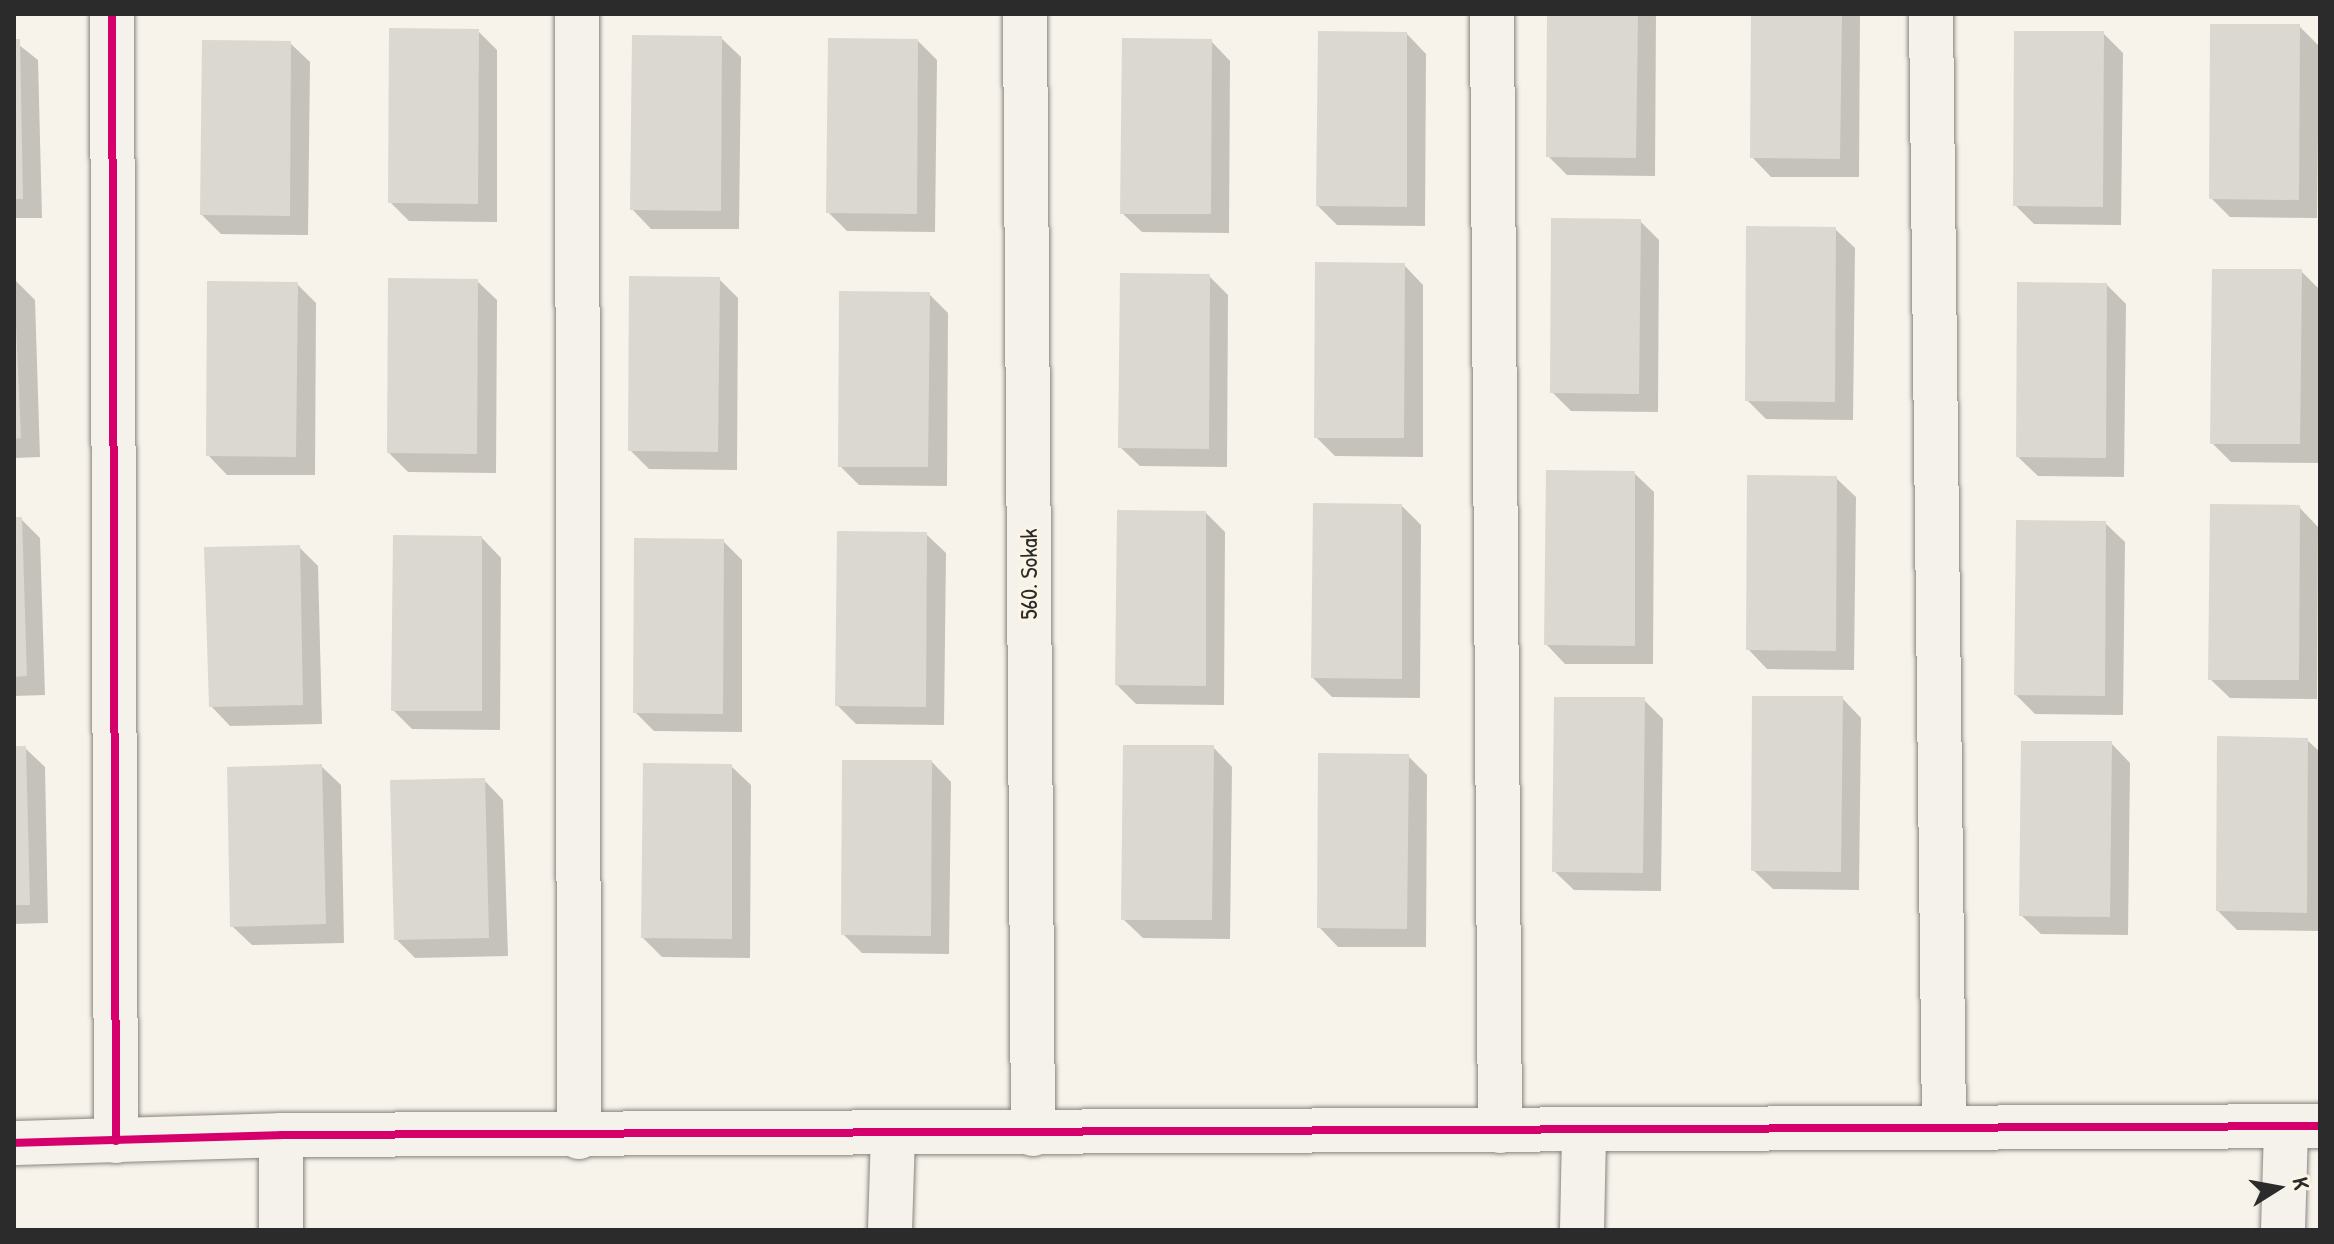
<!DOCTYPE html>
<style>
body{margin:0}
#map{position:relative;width:2334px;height:1244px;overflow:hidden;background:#f7f3ea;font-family:"Patrick Hand",sans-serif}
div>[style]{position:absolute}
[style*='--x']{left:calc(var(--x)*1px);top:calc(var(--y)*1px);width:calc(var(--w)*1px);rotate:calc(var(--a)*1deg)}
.shadow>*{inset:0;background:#0003}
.building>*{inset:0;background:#dad8d1}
.roads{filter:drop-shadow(0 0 2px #878581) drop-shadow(0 0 2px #878581)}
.street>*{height:44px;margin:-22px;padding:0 22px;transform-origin:22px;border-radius:22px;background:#f5f2ec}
.secondary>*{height:44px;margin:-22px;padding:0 22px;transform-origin:22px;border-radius:22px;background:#f5f2ec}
.cycleway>*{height:8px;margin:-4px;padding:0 4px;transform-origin:4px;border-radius:4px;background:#d6006c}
span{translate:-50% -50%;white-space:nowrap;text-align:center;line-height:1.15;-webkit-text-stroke:6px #fcf5e5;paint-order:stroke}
.street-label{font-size:24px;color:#2b2b2b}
.frame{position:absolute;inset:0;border:16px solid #2b2b2b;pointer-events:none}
.north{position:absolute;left:2238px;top:1148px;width:80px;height:80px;-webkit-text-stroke:6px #fcf5e5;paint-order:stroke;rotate:79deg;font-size:22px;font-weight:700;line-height:32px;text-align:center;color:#2b2b2b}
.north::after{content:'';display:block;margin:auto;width:28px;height:36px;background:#2b2b2b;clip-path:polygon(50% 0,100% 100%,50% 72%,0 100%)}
</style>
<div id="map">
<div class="shadow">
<div style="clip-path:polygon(1549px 14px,1656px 14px,1655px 176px,1567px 175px,1548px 156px)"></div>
<div style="clip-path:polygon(1753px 14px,1860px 14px,1859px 177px,1771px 177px,1752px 157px)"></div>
<div style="clip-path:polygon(2299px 26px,2319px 46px,2317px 218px,2230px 217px,2211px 198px)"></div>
<div style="clip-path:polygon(478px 31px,497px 50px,497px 222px,409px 221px,390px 202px)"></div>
<div style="clip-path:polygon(2103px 33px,2123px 53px,2121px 225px,2034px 224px,2015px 205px)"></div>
<div style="clip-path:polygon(1407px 34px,1426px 54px,1425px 226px,1337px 225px,1318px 206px)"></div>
<div style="clip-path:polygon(721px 38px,741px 57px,739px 229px,651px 229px,632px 209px)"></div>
<div style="clip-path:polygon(917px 40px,937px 60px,935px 232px,847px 231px,828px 212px)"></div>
<div style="clip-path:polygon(14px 41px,38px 60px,42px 218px,14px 218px)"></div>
<div style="clip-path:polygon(1211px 41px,1230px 61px,1229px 233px,1142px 232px,1122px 213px)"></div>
<div style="clip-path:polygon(290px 43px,310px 62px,308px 235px,221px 234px,202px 215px)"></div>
<div style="clip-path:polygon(1640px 221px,1659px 240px,1658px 412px,1571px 411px,1552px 392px)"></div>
<div style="clip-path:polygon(1835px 229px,1855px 248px,1853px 420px,1766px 419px,1747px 400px)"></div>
<div style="clip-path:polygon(1404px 265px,1423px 285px,1423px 457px,1335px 456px,1316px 437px)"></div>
<div style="clip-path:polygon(2301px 271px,2320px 290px,2319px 463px,2231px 462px,2212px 443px)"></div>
<div style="clip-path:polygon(1209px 276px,1228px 295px,1227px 467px,1140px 466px,1120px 447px)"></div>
<div style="clip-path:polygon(719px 279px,738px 298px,737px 470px,649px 469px,630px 450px)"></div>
<div style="clip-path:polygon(16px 281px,35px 300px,40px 457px,14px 458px)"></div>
<div style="clip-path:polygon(477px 281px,497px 300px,496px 473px,408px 472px,389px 453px)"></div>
<div style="clip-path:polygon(297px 284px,316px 303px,315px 475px,227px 475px,208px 455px)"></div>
<div style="clip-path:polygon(2107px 285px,2126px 304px,2124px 477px,2038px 476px,2018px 457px)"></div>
<div style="clip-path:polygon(929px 294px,948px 313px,947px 486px,859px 485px,840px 466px)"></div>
<div style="clip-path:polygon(1634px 473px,1654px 492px,1653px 664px,1565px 664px,1546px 644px)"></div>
<div style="clip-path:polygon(1836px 478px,1856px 497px,1854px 670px,1767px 669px,1748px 649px)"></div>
<div style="clip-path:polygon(1402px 506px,1421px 525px,1420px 698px,1332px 697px,1313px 678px)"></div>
<div style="clip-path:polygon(2299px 507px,2318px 527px,2317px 699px,2230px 698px,2210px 679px)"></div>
<div style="clip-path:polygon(1206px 513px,1225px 532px,1224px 705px,1136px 704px,1117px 685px)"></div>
<div style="clip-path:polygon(14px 519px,21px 519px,40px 538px,45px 695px,14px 696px)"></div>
<div style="clip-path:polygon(2105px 523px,2125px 542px,2123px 715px,2035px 714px,2016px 695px)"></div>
<div style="clip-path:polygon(926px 534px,946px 553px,944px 725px,856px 724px,837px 705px)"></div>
<div style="clip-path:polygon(482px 538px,501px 558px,500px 730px,412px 729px,393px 710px)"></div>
<div style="clip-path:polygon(723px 541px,742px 560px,742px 732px,654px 731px,635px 712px)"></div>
<div style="clip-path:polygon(299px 547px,318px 566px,322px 724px,230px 726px,211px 706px)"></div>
<div style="clip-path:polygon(1842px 698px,1861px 718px,1859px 890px,1773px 889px,1753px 870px)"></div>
<div style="clip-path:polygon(1644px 700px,1663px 719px,1661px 891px,1574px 890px,1554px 871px)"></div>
<div style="clip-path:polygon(2307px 740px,2320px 752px,2320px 931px,2237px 930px,2218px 911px)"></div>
<div style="clip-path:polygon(2111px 743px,2130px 763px,2128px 935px,2041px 934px,2021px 915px)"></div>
<div style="clip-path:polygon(1213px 747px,1232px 767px,1230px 939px,1143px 938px,1123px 919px)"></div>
<div style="clip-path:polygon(14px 748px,25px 748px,45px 767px,48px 923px,14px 924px)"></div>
<div style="clip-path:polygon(1408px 756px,1427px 775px,1426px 947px,1338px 947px,1319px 927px)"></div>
<div style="clip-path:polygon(932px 762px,951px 782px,949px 954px,862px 953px,843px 934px)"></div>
<div style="clip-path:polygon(321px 766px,341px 785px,344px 943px,252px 945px,232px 926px)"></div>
<div style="clip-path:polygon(731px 766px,751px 785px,750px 958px,662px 957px,643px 938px)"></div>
<div style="clip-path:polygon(484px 780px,503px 800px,508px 956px,415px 958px,396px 939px)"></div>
</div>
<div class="building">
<div style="clip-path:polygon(1547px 14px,1638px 14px,1636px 158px,1546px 157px)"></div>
<div style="clip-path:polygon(1751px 14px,1842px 14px,1840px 159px,1750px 158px)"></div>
<div style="clip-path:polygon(2210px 24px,2300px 24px,2299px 200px,2209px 199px)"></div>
<div style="clip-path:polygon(389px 28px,479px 29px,478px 204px,388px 203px)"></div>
<div style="clip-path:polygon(1318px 31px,1407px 32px,1407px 207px,1316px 206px)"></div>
<div style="clip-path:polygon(2014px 31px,2104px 31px,2103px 207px,2013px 206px)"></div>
<div style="clip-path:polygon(632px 35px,722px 36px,721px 211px,630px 210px)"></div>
<div style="clip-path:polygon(828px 38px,918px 39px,917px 214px,826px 213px)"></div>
<div style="clip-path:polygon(1122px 38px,1212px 39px,1211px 214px,1120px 214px)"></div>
<div style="clip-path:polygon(14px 39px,20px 39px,23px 199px,14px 199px)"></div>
<div style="clip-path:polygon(202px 40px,291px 41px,290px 216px,200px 215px)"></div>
<div style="clip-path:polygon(1551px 218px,1641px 219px,1639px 394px,1550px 393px)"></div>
<div style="clip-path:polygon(1746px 226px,1836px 227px,1835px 402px,1745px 401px)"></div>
<div style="clip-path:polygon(1315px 262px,1405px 263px,1404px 438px,1314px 438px)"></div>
<div style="clip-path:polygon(2212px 269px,2302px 269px,2300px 444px,2210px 444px)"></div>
<div style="clip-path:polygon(1120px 273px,1210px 274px,1209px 449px,1118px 448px)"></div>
<div style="clip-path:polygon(629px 276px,720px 277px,718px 452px,628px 451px)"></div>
<div style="clip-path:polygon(388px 278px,478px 279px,477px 454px,387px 453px)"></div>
<div style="clip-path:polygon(14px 279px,21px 438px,14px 439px)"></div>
<div style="clip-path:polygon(207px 281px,298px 282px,296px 457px,206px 456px)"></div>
<div style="clip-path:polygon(2017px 282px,2107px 283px,2106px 458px,2016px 457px)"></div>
<div style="clip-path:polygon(839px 291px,930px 292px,928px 467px,838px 467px)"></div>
<div style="clip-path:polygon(1546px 470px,1635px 471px,1635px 646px,1544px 645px)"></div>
<div style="clip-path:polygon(1747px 475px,1837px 476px,1836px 651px,1746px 650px)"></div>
<div style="clip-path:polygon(1313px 503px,1402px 504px,1402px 679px,1311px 678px)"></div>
<div style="clip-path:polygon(2210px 504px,2300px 505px,2299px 680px,2208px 680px)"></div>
<div style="clip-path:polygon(1117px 510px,1206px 511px,1206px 686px,1115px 685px)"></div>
<div style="clip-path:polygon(14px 517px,22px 517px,27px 676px,14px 677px)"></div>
<div style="clip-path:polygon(2016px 520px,2106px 521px,2105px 696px,2014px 695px)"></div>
<div style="clip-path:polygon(837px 531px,927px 532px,926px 707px,835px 706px)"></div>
<div style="clip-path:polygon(393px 535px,482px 536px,482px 711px,391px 711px)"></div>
<div style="clip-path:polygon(634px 538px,724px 539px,723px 714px,633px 713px)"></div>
<div style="clip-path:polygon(300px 545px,303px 705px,209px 707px,204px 547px)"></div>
<div style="clip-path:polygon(1752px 696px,1843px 696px,1841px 872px,1751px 871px)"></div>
<div style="clip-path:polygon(1554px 697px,1645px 697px,1643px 873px,1552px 872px)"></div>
<div style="clip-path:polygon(2217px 736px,2308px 738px,2307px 913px,2216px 911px)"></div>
<div style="clip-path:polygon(2021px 741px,2112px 741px,2110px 917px,2019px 916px)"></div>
<div style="clip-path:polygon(1123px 745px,1214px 745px,1212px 920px,1121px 920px)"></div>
<div style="clip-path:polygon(14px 746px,26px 746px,30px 905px,14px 905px)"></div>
<div style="clip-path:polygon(1318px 753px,1409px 754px,1407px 929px,1317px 928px)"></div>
<div style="clip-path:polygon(842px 760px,932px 760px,931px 936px,841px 935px)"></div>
<div style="clip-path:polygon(643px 763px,732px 764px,732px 939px,641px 938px)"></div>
<div style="clip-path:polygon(322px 764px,326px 924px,230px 927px,227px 767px)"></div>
<div style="clip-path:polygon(485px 778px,489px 938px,394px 940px,390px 780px)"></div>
</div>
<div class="roads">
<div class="street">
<div style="--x:112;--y:14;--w:1127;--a:89.8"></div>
<div style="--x:577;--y:14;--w:1123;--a:89.9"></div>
<div style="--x:1025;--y:14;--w:1120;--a:89.59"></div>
<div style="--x:1492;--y:14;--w:1117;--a:89.59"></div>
<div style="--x:1931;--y:14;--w:1114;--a:89.33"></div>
<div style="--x:281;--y:1230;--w:95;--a:-90"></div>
<div style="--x:890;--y:1230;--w:95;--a:-88.2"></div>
<div style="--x:1582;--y:1230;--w:99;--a:-88.8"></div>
<div style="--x:2283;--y:1230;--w:104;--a:-88.3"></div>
</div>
<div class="secondary">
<div style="--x:14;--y:1143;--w:267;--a:-1.7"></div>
<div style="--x:281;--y:1135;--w:2039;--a:-0.25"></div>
</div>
</div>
<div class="cycleway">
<div style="--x:112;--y:14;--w:1127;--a:89.8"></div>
<div style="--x:14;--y:1143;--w:267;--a:-1.7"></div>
<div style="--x:281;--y:1135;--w:2039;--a:-0.25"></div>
</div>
<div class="street-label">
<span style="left:1029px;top:574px;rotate:-90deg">560. Sokak</span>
</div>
<div class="frame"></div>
<div class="north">K</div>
</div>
